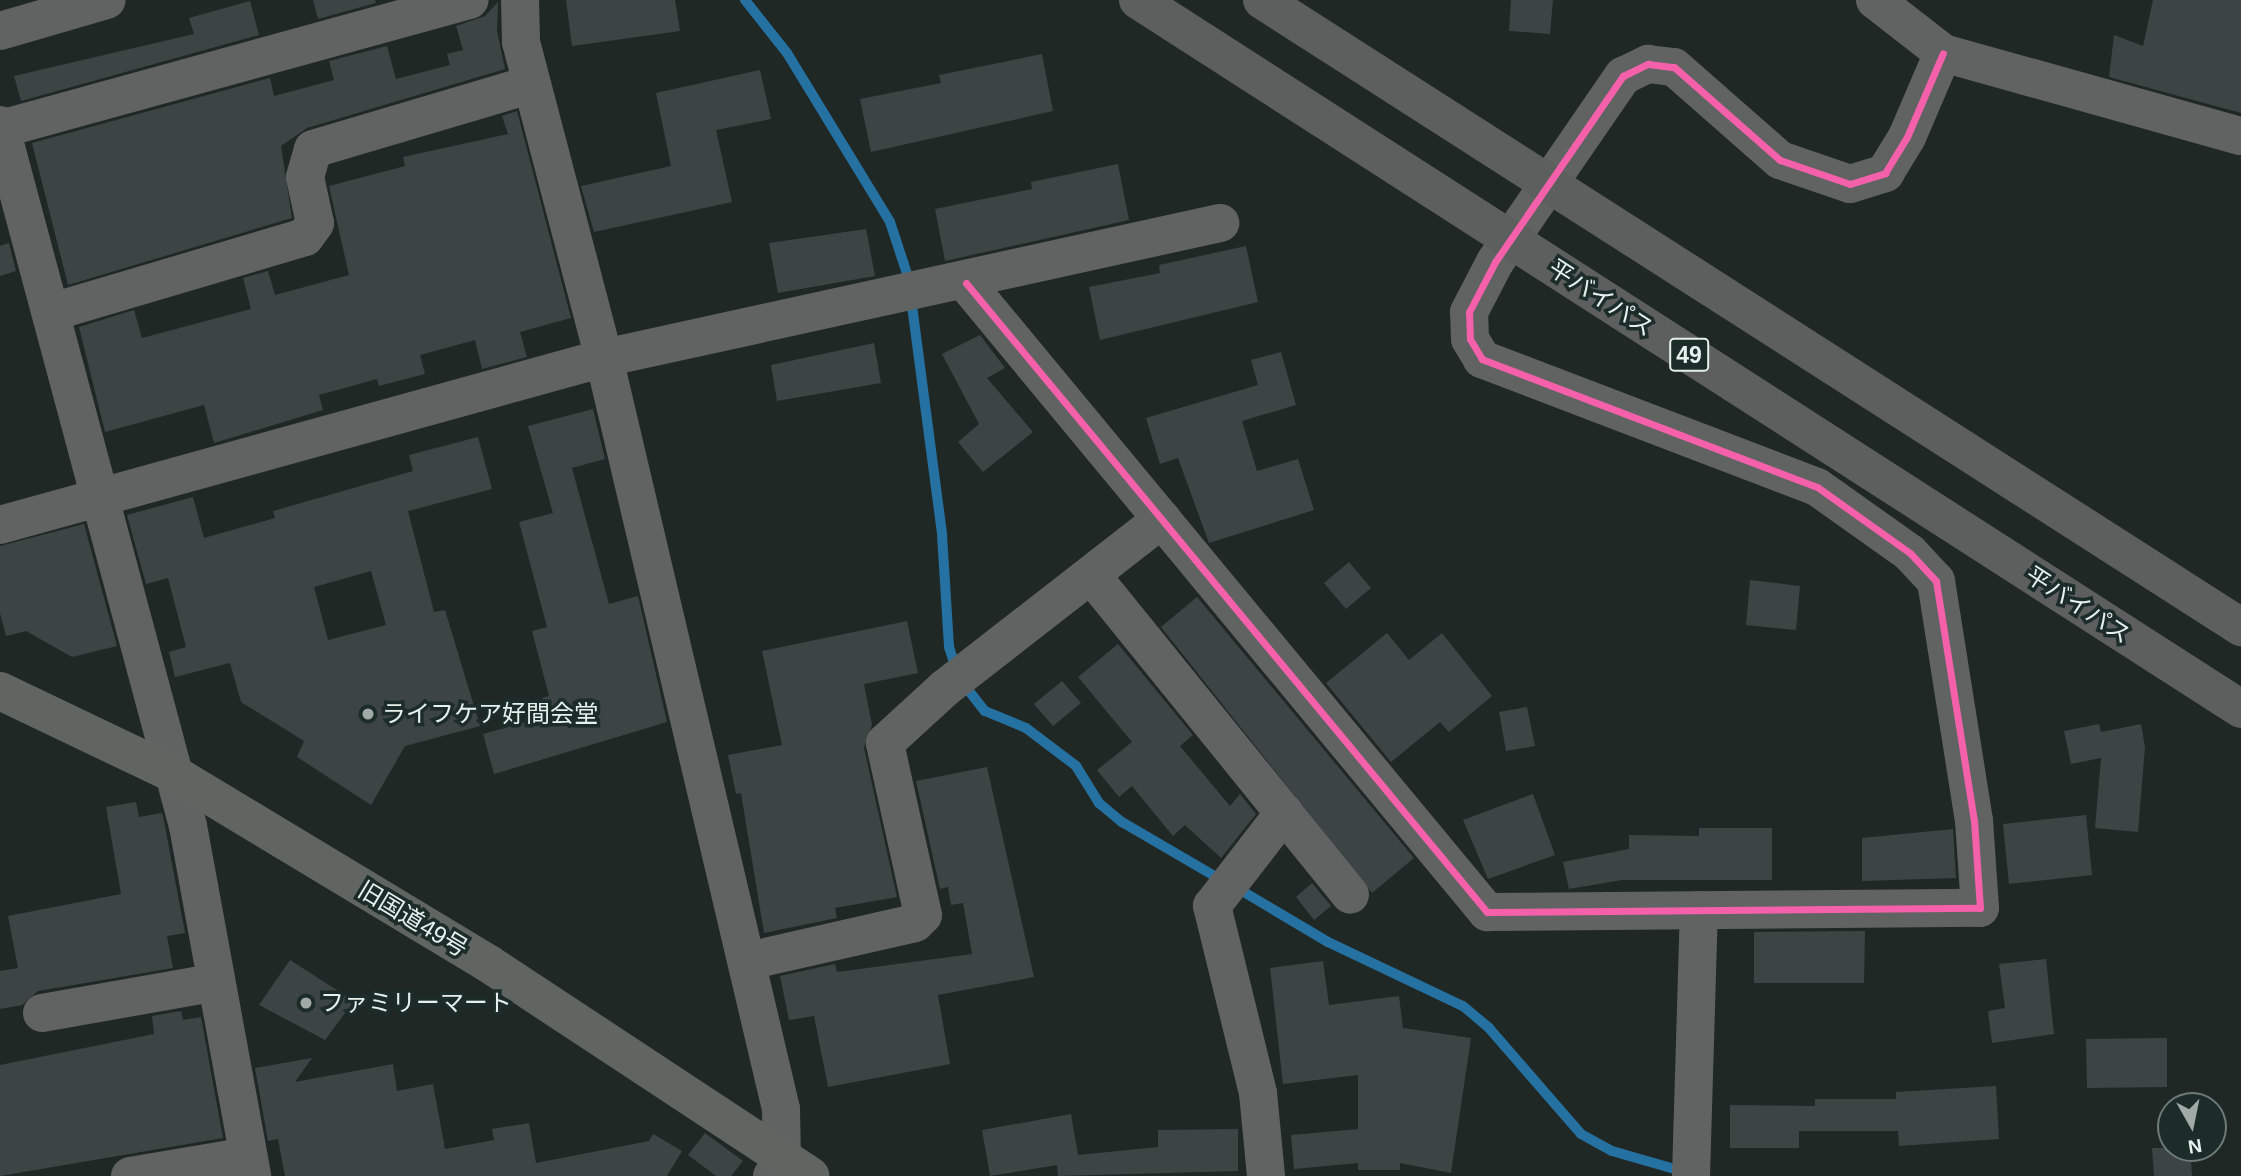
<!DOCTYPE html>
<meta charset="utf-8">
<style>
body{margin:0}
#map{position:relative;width:2241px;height:1176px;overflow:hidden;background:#202826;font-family:Arial,"Noto Sans JP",sans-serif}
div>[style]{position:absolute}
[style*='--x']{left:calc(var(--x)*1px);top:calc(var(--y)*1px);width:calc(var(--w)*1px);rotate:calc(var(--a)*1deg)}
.stream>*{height:10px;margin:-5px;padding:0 5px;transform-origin:5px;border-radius:5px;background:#2572a2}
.building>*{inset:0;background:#3d4444}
.street>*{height:38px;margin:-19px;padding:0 19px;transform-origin:19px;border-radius:19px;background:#616362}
.secondary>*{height:38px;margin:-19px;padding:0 19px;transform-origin:19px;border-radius:19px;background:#616562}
.highway>*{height:38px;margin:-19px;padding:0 19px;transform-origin:19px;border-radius:19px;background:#5c5f5d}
.cycleway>*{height:7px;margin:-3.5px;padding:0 3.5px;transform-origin:3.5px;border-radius:3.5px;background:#f560ab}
.dots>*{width:19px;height:19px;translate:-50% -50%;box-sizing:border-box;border:4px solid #1c2c28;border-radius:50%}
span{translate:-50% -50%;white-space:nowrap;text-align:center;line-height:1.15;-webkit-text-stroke:7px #1c2c28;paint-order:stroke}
.shield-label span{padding:2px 5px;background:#1c2c28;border:2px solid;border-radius:5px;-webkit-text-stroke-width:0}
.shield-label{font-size:23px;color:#e6f0ed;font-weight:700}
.street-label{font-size:24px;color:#e6f0ed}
.poi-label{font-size:24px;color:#e6f0ed}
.left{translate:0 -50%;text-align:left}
.north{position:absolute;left:2157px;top:1092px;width:70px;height:70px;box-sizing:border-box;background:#1c2c28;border:2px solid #6d7a77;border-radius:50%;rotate:171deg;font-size:19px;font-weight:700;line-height:28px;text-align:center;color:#e6f0ed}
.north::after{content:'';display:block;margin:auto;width:24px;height:32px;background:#a1aaa7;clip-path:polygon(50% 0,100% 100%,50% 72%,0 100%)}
</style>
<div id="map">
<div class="stream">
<div style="--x:745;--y:0;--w:68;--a:51.6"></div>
<div style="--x:787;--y:53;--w:198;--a:58.6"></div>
<div style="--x:890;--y:222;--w:64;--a:71.8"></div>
<div style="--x:911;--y:298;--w:239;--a:82.5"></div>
<div style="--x:942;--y:535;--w:112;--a:86.4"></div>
<div style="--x:949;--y:647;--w:22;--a:72"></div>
<div style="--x:962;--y:682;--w:37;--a:52"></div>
<div style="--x:985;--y:711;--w:44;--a:22.5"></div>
<div style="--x:1026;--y:728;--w:63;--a:37.2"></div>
<div style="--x:1076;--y:766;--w:44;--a:58.1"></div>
<div style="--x:1099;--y:803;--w:30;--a:40"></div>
<div style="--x:1122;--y:822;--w:117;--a:30.3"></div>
<div style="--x:1237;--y:888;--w:106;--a:30.7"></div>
<div style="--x:1328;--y:942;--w:149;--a:25.4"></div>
<div style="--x:1463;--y:1006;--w:34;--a:40"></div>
<div style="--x:1489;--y:1028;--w:140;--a:49"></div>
<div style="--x:1581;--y:1134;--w:35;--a:29"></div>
<div style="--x:1612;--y:1151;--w:76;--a:16"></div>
</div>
<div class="building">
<div style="clip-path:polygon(313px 0,375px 0,376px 3px,318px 19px)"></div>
<div style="clip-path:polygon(566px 0,675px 0,680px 31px,572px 46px)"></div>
<div style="clip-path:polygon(1511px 0,1553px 0,1550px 34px,1509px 31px)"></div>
<div style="clip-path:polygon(2153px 0,2241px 0,2241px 113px,2109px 77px,2114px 35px,2143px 46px)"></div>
<div style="clip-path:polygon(250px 1px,259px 35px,21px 101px,14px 76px,194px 34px,189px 18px)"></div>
<div style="clip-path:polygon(498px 2px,497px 31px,505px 69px,307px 128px,281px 146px,292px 218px,68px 285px,32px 143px,270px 78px,274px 96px,334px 80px,329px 61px,387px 46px,396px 79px,450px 65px,447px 54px,463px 50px,456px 26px,485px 16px)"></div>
<div style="clip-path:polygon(1042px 54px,1053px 111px,871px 152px,860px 99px,941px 83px,939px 75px)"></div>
<div style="clip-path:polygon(760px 70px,771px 119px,716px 130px,732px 202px,594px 232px,581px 186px,671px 166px,656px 93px)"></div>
<div style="clip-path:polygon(517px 111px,571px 318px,520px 332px,527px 357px,482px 369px,475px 340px,420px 355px,425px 374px,379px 386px,377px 379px,319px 395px,323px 410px,214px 443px,204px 405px,105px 432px,79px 327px,134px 310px,142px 338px,251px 309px,243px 278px,268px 271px,275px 295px,349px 275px,329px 186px,405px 166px,403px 157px,508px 134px,502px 116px)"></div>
<div style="clip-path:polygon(1118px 164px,1129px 220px,945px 261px,935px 209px,1032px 189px,1031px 182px)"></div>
<div style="clip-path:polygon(866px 229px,875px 276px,778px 293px,769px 243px)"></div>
<div style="clip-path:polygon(9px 243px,16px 271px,0 276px,0 246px)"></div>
<div style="clip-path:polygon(1246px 246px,1258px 302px,1100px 340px,1089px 287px,1160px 273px,1159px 265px)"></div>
<div style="clip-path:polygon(980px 335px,1005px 368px,987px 378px,1033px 432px,983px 472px,958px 442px,979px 424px,942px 354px)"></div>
<div style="clip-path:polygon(874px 343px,881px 383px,777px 401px,771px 365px)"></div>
<div style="clip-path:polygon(1281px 352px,1296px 405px,1242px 421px,1257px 471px,1298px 459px,1314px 510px,1209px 543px,1178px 458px,1160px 464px,1146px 418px,1258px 385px,1251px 360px)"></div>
<div style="clip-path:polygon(593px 409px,605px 459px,572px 468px,609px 604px,638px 596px,667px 722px,494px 774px,483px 734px,548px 716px,542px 698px,549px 696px,532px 631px,547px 627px,519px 522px,553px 513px,528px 426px)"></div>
<div style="clip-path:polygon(evenodd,478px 437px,492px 489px,408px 511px,434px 612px,445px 610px,480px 726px,405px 746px,371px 805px,297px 757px,304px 741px,241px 702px,230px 663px,175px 677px,169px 652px,186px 647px,168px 578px,146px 584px,127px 515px,193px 497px,204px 538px,275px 518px,273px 511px,413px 471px,409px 455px,478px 437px,371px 571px,386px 625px,328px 640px,314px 587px,371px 571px)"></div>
<div style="clip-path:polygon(84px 524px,117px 646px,72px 657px,26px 631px,6px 636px,0 613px,0 546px)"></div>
<div style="clip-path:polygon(1349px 562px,1371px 588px,1346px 609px,1324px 583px)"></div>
<div style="clip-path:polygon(1750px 580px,1800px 586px,1796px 630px,1746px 625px)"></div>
<div style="clip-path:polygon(1197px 597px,1414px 858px,1372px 893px,1161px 627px)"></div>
<div style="clip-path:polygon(907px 621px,918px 673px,864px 684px,872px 725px,864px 748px,897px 897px,835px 908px,837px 918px,764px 933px,741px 793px,736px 794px,728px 755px,782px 745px,762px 651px)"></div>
<div style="clip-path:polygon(1387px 633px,1409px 660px,1442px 633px,1492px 696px,1449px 732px,1440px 722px,1391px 762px,1326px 683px)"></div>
<div style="clip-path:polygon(1118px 644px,1193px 735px,1180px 746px,1230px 806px,1240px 794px,1256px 814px,1221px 858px,1185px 825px,1173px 836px,1132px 786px,1119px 797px,1097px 770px,1132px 742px,1078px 677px)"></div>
<div style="clip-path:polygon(1062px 681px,1081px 703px,1053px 726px,1034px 704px)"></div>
<div style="clip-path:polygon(1527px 707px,1535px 746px,1506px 751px,1499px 712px)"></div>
<div style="clip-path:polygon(2099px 724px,2101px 732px,2141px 724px,2145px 747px,2138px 832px,2095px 828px,2101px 758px,2071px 764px,2064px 731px)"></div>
<div style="clip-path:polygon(987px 767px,1034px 977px,938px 995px,950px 1064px,828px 1087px,814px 1016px,789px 1020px,780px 976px,835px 964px,837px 972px,972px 954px,963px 903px,951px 905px,948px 887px,940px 889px,916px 781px)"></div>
<div style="clip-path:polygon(1533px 794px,1555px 855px,1488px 879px,1463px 820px)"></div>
<div style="clip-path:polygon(136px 802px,139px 817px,162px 813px,164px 821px,185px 933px,167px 936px,173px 968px,38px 991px,22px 1005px,0 1009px,0 971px,18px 968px,8px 916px,121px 894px,106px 807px)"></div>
<div style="clip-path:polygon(2086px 815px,2092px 875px,2009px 884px,2003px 824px)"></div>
<div style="clip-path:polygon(1699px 828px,1772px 828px,1772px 880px,1622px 880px,1569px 889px,1563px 862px,1629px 849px,1629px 835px,1699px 836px)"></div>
<div style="clip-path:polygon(1953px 829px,1956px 878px,1862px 881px,1862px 838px)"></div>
<div style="clip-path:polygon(1312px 883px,1331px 906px,1314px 920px,1296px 897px)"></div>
<div style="clip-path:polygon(1865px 931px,1864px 983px,1754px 983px,1754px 932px)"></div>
<div style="clip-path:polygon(2046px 959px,2054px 1034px,1992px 1043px,1988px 1011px,2005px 1008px,1999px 964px)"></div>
<div style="clip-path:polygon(290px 960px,354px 1001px,325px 1040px,259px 1005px)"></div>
<div style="clip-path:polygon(1323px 961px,1329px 1005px,1399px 996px,1403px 1028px,1471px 1038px,1451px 1173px,1400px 1163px,1400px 1170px,1358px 1170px,1358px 1163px,1294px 1169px,1291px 1135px,1358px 1129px,1358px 1075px,1283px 1084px,1270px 968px)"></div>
<div style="clip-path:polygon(181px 1011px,183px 1020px,201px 1017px,223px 1138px,0 1176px,0 1065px,154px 1034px,152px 1016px)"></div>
<div style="clip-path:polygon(2167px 1038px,2167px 1087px,2087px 1088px,2086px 1039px)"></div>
<div style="clip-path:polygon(312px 1058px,295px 1082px,393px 1064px,397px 1091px,433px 1084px,445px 1149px,494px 1140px,492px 1129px,529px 1123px,536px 1163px,649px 1141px,653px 1134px,682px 1151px,667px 1176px,285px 1176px,278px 1139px,268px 1141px,255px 1068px)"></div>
<div style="clip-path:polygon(1996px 1086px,1999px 1139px,1899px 1146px,1898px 1131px,1799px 1131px,1799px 1148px,1730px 1148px,1730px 1105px,1815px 1106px,1815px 1099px,1896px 1099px,1896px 1092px)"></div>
<div style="clip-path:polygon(1071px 1114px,1078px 1155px,1158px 1147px,1158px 1130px,1238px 1129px,1238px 1171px,1058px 1176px,1057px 1165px,990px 1176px,982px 1130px)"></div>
<div style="clip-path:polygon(705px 1133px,743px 1161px,731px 1176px,716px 1176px,688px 1155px)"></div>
<div style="clip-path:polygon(2152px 1148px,2190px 1148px,2192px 1176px,2154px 1176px)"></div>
</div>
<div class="street">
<div style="--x:520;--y:0;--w:42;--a:88.6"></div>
<div style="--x:521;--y:42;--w:327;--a:75.3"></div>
<div style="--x:604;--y:358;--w:772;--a:76.74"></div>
<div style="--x:781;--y:1109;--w:50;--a:88.9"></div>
<div style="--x:782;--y:1159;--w:20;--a:120"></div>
<div style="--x:1875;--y:0;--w:86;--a:37.9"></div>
<div style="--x:1943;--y:53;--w:309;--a:15.6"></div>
<div style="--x:0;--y:31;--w:111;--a:-16.2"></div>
<div style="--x:0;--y:125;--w:726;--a:74.99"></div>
<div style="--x:188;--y:826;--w:356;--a:79.6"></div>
<div style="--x:1;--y:129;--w:486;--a:-15.4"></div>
<div style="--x:966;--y:283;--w:817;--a:50.37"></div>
<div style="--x:1487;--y:912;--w:493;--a:-0.5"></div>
<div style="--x:1980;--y:908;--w:87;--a:-93.9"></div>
<div style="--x:1974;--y:821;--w:243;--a:-99"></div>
<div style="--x:1936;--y:581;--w:38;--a:-133"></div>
<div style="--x:1910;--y:553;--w:114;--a:-144.6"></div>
<div style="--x:1817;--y:487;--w:359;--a:-159.1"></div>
<div style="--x:1482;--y:359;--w:23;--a:-121"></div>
<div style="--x:1470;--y:339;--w:27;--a:-92"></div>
<div style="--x:1469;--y:312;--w:56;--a:-62.5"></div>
<div style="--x:1495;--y:262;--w:226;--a:-55.5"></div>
<div style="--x:1623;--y:76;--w:28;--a:-26"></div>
<div style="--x:1648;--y:64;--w:26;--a:7"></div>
<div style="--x:1674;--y:67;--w:141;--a:41.3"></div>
<div style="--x:1780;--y:160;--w:74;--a:18.9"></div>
<div style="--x:1850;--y:184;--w:37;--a:-17"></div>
<div style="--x:1885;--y:173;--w:42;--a:-58.6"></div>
<div style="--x:1907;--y:137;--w:91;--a:-66.8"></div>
<div style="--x:52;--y:312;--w:264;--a:-16.5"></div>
<div style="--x:305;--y:237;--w:17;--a:-54"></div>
<div style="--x:315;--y:223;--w:47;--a:-102.3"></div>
<div style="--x:305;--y:177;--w:29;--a:-74"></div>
<div style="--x:313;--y:149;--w:228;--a:-16.5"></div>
<div style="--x:0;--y:525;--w:627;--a:-15.46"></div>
<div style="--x:604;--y:358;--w:631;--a:-12.36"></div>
<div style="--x:1092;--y:576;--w:410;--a:51"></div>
<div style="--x:748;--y:961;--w:171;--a:-12.8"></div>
<div style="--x:915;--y:923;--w:11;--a:-45"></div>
<div style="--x:923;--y:915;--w:176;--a:-102.5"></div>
<div style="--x:885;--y:743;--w:81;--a:-42.5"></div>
<div style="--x:945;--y:688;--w:275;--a:-37.9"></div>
<div style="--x:42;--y:1013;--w:174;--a:-10"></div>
<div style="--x:130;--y:1176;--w:120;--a:-9.6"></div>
<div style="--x:1266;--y:1176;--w:83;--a:-95.5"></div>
<div style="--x:1258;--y:1093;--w:193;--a:-103.8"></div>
<div style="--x:1212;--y:906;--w:118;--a:-52.3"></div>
<div style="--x:1691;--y:1176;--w:266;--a:-88.3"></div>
</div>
<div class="secondary">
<div style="--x:0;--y:691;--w:193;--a:25.5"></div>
<div style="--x:174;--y:774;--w:368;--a:31.1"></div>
<div style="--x:489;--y:964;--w:385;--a:33.4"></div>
</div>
<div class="highway">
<div style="--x:1138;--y:0;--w:1311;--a:32.73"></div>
<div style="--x:1262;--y:0;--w:1163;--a:32.64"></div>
</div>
<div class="cycleway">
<div style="--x:966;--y:283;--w:817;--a:50.37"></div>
<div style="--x:1487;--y:912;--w:493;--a:-0.5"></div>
<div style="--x:1980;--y:908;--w:87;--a:-93.9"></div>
<div style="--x:1974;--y:821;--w:243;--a:-99"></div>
<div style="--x:1936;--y:581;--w:38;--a:-133"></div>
<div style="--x:1910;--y:553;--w:114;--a:-144.6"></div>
<div style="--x:1817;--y:487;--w:359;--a:-159.1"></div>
<div style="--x:1482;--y:359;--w:23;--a:-121"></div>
<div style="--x:1470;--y:339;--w:27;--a:-92"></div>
<div style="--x:1469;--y:312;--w:56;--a:-62.5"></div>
<div style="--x:1495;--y:262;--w:226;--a:-55.5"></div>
<div style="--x:1623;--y:76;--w:28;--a:-26"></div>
<div style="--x:1648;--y:64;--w:26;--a:7"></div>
<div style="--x:1674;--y:67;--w:141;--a:41.3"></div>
<div style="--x:1780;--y:160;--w:74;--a:18.9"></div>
<div style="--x:1850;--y:184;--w:37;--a:-17"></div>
<div style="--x:1885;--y:173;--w:42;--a:-58.6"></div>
<div style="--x:1907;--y:137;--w:91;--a:-66.8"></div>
</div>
<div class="dots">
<div style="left:368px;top:714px;background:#a1aaa7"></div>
<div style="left:306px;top:1003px;background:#a1aaa7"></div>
</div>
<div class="shield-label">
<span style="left:1689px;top:355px">49</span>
</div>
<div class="street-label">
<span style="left:1601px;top:298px;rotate:33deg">平バイパス</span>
<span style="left:2078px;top:605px;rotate:33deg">平バイパス</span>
<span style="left:413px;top:919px;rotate:31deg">旧国道49号</span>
</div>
<div class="poi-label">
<span class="left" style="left:382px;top:714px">ライフケア好間会堂</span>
<span class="left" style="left:320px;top:1003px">ファミリーマート</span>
</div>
<div class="north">N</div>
</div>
